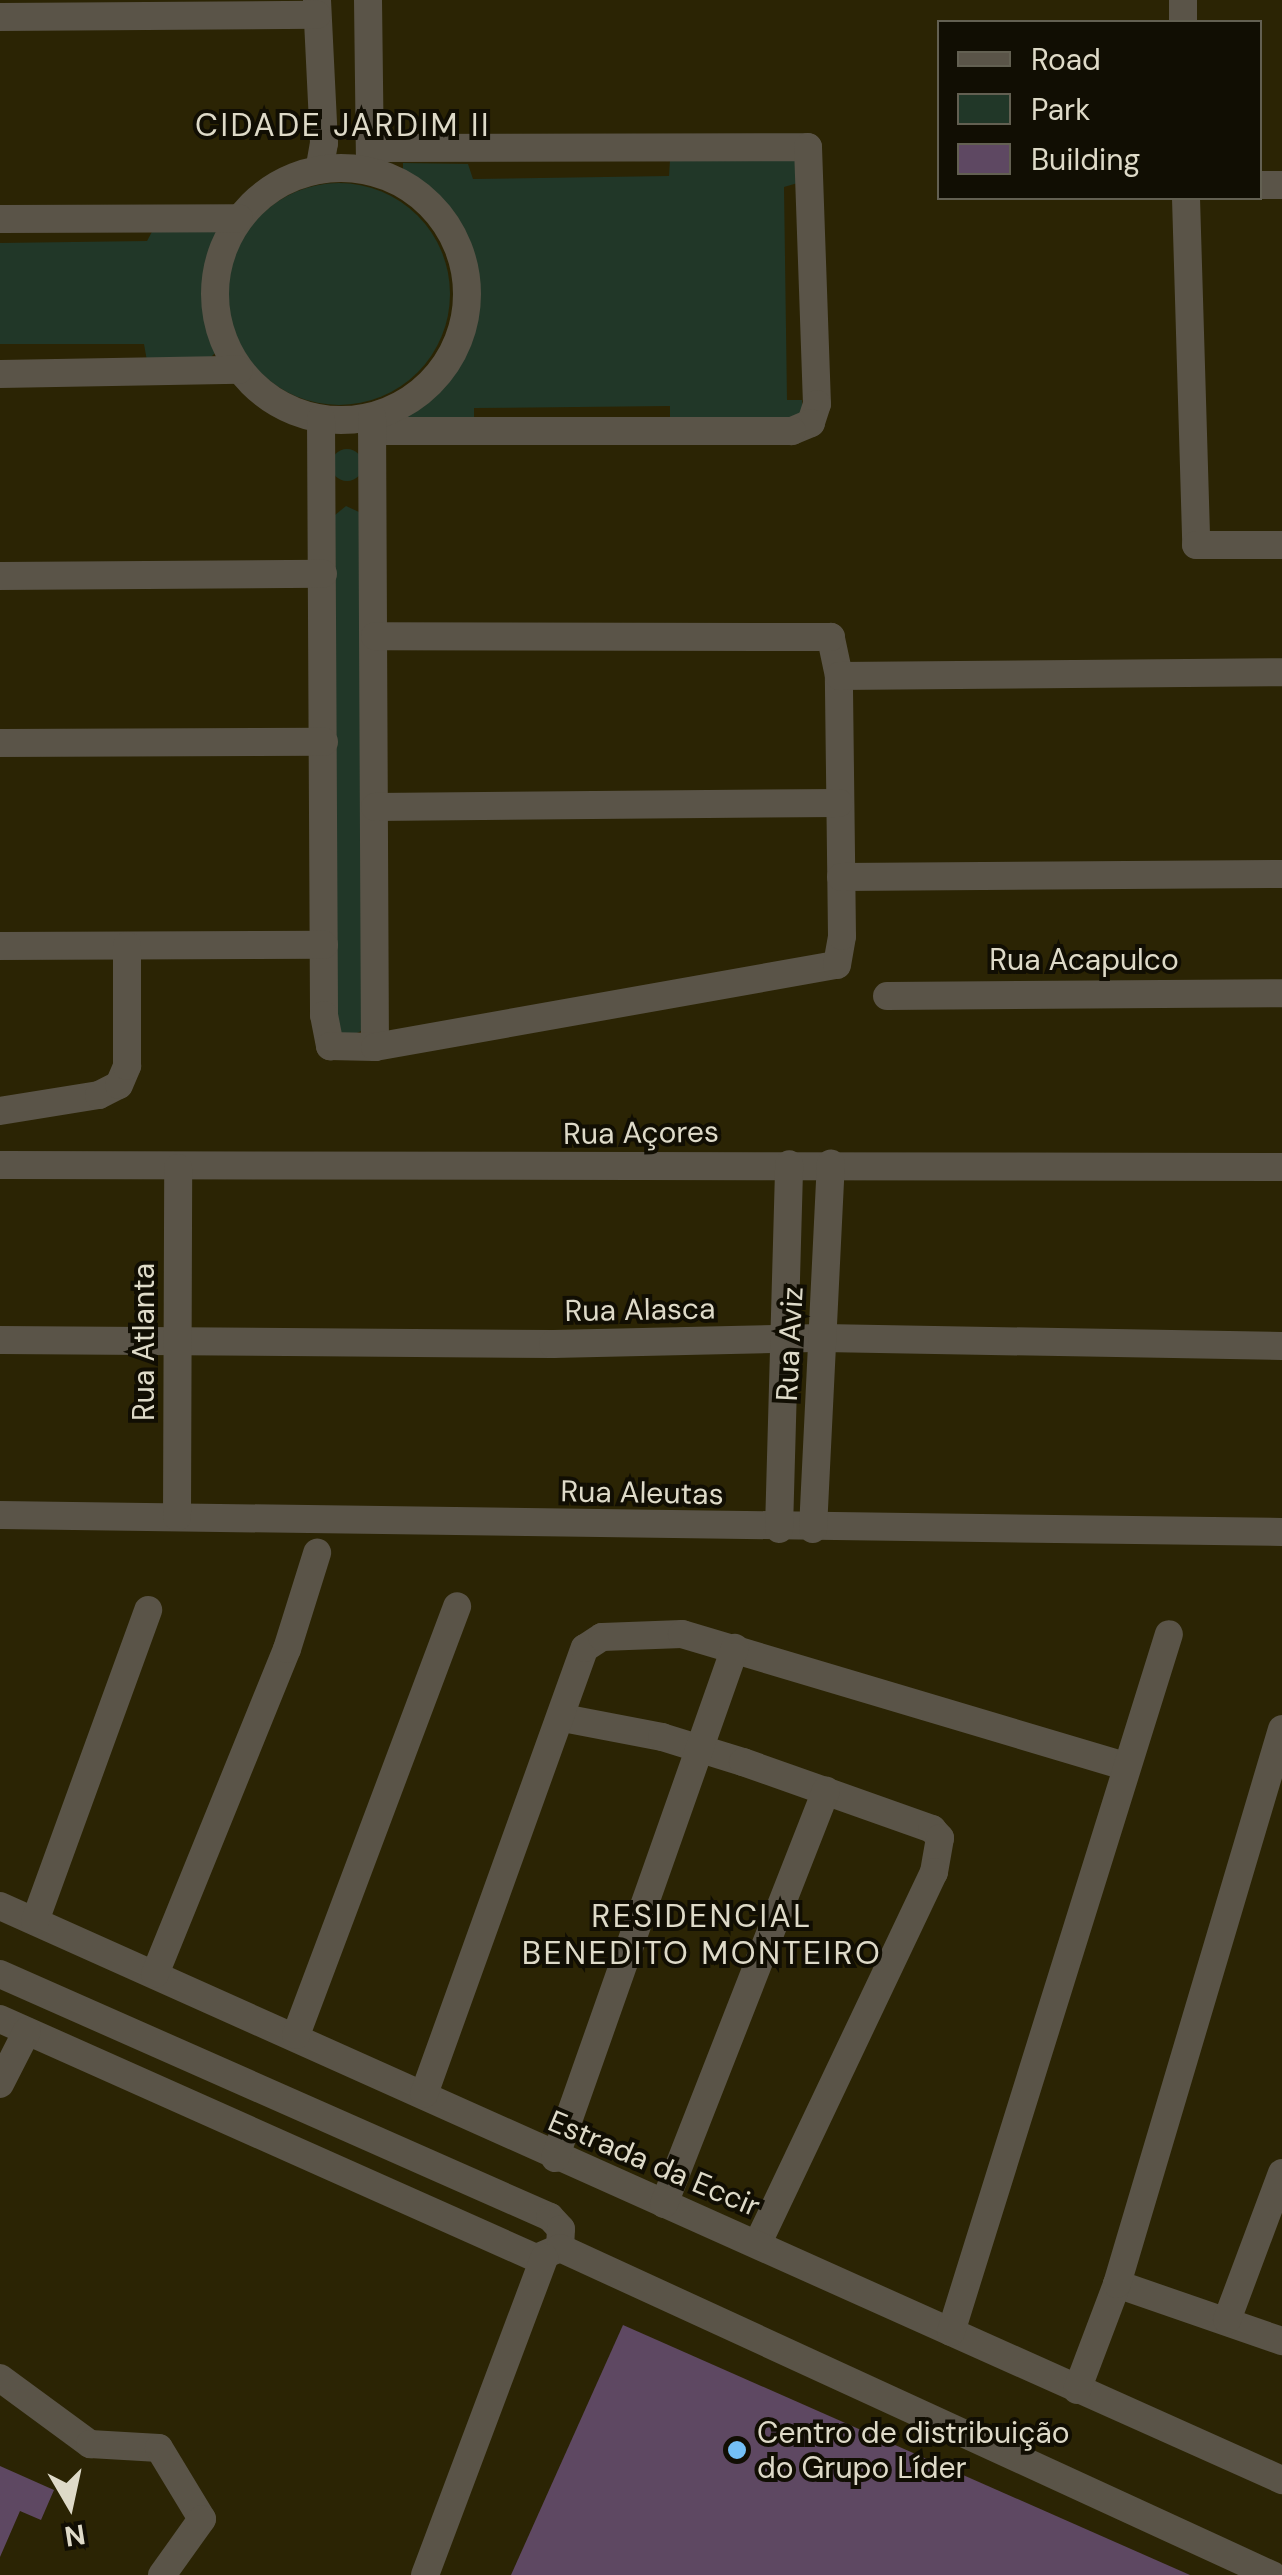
<!DOCTYPE html>
<meta charset="utf-8">
<style>
body{margin:0}
#map{position:relative;width:1282px;height:2575px;overflow:hidden;background:#2b2404;font-family:"DM Sans",sans-serif}
div>[style]{position:absolute}
[style*='--x']{left:calc(var(--x)*1px);top:calc(var(--y)*1px);width:calc(var(--w)*1px);rotate:calc(var(--a)*1deg)}
.green>*{inset:0;background:#213728}
.round{border-radius:50%}
.building>*{inset:0;background:#5e4862}
.minor>*{height:28px;margin:-14px;padding:0 14px;transform-origin:14px;border-radius:14px;background:#5a5448}
.minor>.ring{margin:-14px;padding:0;box-sizing:content-box;background:none;border:28px solid #5a5448;border-radius:50%}
.dots>*{width:28px;height:28px;translate:-50% -50%;box-sizing:border-box;border:5px solid #110e03;border-radius:50%}
span{translate:-50% -50%;white-space:nowrap;text-align:center;line-height:1.15;-webkit-text-stroke:8px #110e03;paint-order:stroke}
.street-label{font-size:30px;color:#dedac8}
.poi-label{font-size:30px;color:#dedac8}
.left{translate:0 -50%;text-align:left}
.neighbourhood-label{font-size:32px;color:#dedac8;letter-spacing:2.5px}
.legend{position:absolute;left:937px;top:20px;width:325px;height:180px;box-sizing:border-box;background:#110e03;border:2px solid #636052;margin:0;padding:12px 18px;list-style:none;font-size:30px;color:#dedac8}
.legend li{display:flex;align-items:center;gap:20px;height:50px}
.legend b{width:50px;border:2px solid #636052}
.north{position:absolute;left:20px;top:2455px;width:100px;height:100px;-webkit-text-stroke:8px #110e03;paint-order:stroke;rotate:171deg;font-size:28px;font-weight:700;line-height:40px;text-align:center;color:#dedac8}
.north::after{content:'';display:block;margin:auto;width:35px;height:45px;background:#dedac8;clip-path:polygon(50% 0,100% 100%,50% 72%,0 100%)}
</style>
<div id="map">
<div class="green">
<div style="clip-path:polygon(670px 160px,800px 161px,801px 182px,784px 187px,787px 400px,802px 400px,803px 421px,670px 423px,670px 406px,474px 408px,474px 424px,402px 419px,433px 397px,458px 368px,474px 334px,479px 297px,474px 259px,459px 224px,434px 195px,403px 173px,403px 163px,468px 164px,473px 179px,669px 176px)"></div>
<div class="round" style="left:228px;top:183px;width:222px;height:222px"></div>
<div style="clip-path:polygon(211px 226px,217px 234px,205px 296px,216px 352px,209px 359px,147px 361px,144px 344px,0 344px,0 243px,147px 241px,154px 228px)"></div>
<div class="round" style="left:331px;top:449px;width:32px;height:32px"></div>
<div style="clip-path:polygon(346px 506px,359px 512px,363px 1030px,347px 1038px,337px 1028px,335px 515px)"></div>
</div>
<div class="building">
<div style="clip-path:polygon(623px 2325px,1190px 2575px,511px 2575px)"></div>
<div style="clip-path:polygon(0 2466px,54px 2490px,41px 2520px,20px 2511px,0 2557px)"></div>
</div>
<div class="minor">
<div style="--x:317;--y:0;--w:143;--a:87.2"></div>
<div style="--x:324;--y:143;--w:27;--a:100"></div>
<div style="--x:368;--y:0;--w:164;--a:89.3"></div>
<div style="--x:1183;--y:0;--w:22;--a:90"></div>
<div style="--x:0;--y:17;--w:317;--a:-0.4"></div>
<div style="--x:372;--y:148;--w:436;--a:-0.1"></div>
<div style="--x:808;--y:147;--w:257;--a:88"></div>
<div style="--x:817;--y:404;--w:20;--a:108"></div>
<div style="--x:811;--y:423;--w:21;--a:157"></div>
<div style="--x:792;--y:431;--w:420;--a:180"></div>
<div class="ring" style="left:215px;top:168px;width:224px;height:224px"></div>
<div style="--x:1260;--y:185;--w:22;--a:0"></div>
<div style="--x:1186;--y:198;--w:347;--a:88.3"></div>
<div style="--x:1196;--y:545;--w:86;--a:0"></div>
<div style="--x:0;--y:219;--w:239;--a:-0.2"></div>
<div style="--x:0;--y:374;--w:239;--a:-1"></div>
<div style="--x:372;--y:417;--w:630;--a:89.73"></div>
<div style="--x:321;--y:419;--w:596;--a:89.71"></div>
<div style="--x:324;--y:1015;--w:32;--a:79"></div>
<div style="--x:330;--y:1046;--w:45;--a:1.3"></div>
<div style="--x:375;--y:1047;--w:469;--a:-10.1"></div>
<div style="--x:837;--y:965;--w:29;--a:-80"></div>
<div style="--x:842;--y:936;--w:260;--a:-90.7"></div>
<div style="--x:839;--y:676;--w:40;--a:-102"></div>
<div style="--x:831;--y:637;--w:456;--a:-179.9"></div>
<div style="--x:0;--y:576;--w:323;--a:-0.4"></div>
<div style="--x:839;--y:676;--w:443;--a:-0.5"></div>
<div style="--x:0;--y:743;--w:324;--a:-0.2"></div>
<div style="--x:375;--y:807;--w:464;--a:-0.5"></div>
<div style="--x:841;--y:877;--w:441;--a:-0.4"></div>
<div style="--x:0;--y:946;--w:324;--a:-0.2"></div>
<div style="--x:887;--y:996;--w:395;--a:-0.4"></div>
<div style="--x:0;--y:1111;--w:100;--a:-9.2"></div>
<div style="--x:99;--y:1095;--w:22;--a:-27"></div>
<div style="--x:119;--y:1085;--w:21;--a:-67"></div>
<div style="--x:127;--y:1066;--w:120;--a:-90"></div>
<div style="--x:0;--y:1165;--w:1282;--a:0.09"></div>
<div style="--x:0;--y:1340;--w:553;--a:0.41"></div>
<div style="--x:553;--y:1344;--w:270;--a:-1.3"></div>
<div style="--x:823;--y:1338;--w:459;--a:1"></div>
<div style="--x:0;--y:1515;--w:1282;--a:0.76"></div>
<div style="--x:177;--y:1517;--w:349;--a:-89.8"></div>
<div style="--x:779;--y:1529;--w:365;--a:-88.4"></div>
<div style="--x:813;--y:1529;--w:366;--a:-87.2"></div>
<div style="--x:563;--y:1718;--w:101;--a:10.9"></div>
<div style="--x:662;--y:1737;--w:85;--a:17.2"></div>
<div style="--x:743;--y:1762;--w:201;--a:19.5"></div>
<div style="--x:932;--y:1829;--w:12;--a:48"></div>
<div style="--x:940;--y:1838;--w:35;--a:100"></div>
<div style="--x:934;--y:1872;--w:412;--a:115.4"></div>
<div style="--x:0;--y:1906;--w:1405;--a:24.12"></div>
<div style="--x:35;--y:1921;--w:331;--a:-70"></div>
<div style="--x:0;--y:1974;--w:601;--a:23.84"></div>
<div style="--x:550;--y:2217;--w:16;--a:47"></div>
<div style="--x:561;--y:2229;--w:19;--a:93"></div>
<div style="--x:560;--y:2248;--w:26;--a:157"></div>
<div style="--x:536;--y:2258;--w:587;--a:-155.97"></div>
<div style="--x:155;--y:1974;--w:351;--a:-67.9"></div>
<div style="--x:287;--y:1649;--w:101;--a:-72.6"></div>
<div style="--x:296;--y:2035;--w:458;--a:-69.4"></div>
<div style="--x:0;--y:2084;--w:59;--a:-63"></div>
<div style="--x:424;--y:2094;--w:474;--a:-70.2"></div>
<div style="--x:585;--y:1648;--w:20;--a:-33"></div>
<div style="--x:602;--y:1637;--w:80;--a:-2.1"></div>
<div style="--x:682;--y:1634;--w:462;--a:16.6"></div>
<div style="--x:555;--y:2158;--w:541;--a:-70.56"></div>
<div style="--x:664;--y:2204;--w:444;--a:-68.6"></div>
<div style="--x:560;--y:2248;--w:784;--a:24.67"></div>
<div style="--x:1117;--y:2284;--w:175;--a:19.1"></div>
<div style="--x:1227;--y:2320;--w:157;--a:-69.5"></div>
<div style="--x:951;--y:2332;--w:731;--a:-72.66"></div>
<div style="--x:0;--y:2378;--w:112;--a:36.3"></div>
<div style="--x:90;--y:2444;--w:69;--a:3.3"></div>
<div style="--x:159;--y:2448;--w:83;--a:58.8"></div>
<div style="--x:202;--y:2519;--w:69;--a:125.5"></div>
<div style="--x:1077;--y:2390;--w:113;--a:-69.3"></div>
<div style="--x:1117;--y:2284;--w:579;--a:-73.44"></div>
<div style="--x:425;--y:2575;--w:339;--a:-69.4"></div>
</div>
<div class="dots">
<div style="left:737px;top:2450px;background:#74c0f6"></div>
</div>
<div class="street-label">
<span style="left:1084px;top:960px">Rua Acapulco</span>
<span style="left:641px;top:1133px;rotate:-1deg">Rua Açores</span>
<span style="left:640px;top:1310px;rotate:-1deg">Rua Alasca</span>
<span style="left:144px;top:1342px;rotate:-90deg">Rua Atlanta</span>
<span style="left:790px;top:1344px;rotate:-87deg">Rua Aviz</span>
<span style="left:642px;top:1493px;rotate:1deg">Rua Aleutas</span>
<span style="left:654px;top:2164px;rotate:23deg">Estrada da Eccir</span>
</div>
<div class="poi-label">
<span class="left" style="left:757px;top:2450px">Centro de distribuição<br>do Grupo Líder</span>
</div>
<div class="neighbourhood-label">
<span style="left:343px;top:125px">CIDADE JARDIM II</span>
<span style="left:702px;top:1935px">RESIDENCIAL<br>BENEDITO MONTEIRO</span>
</div>
<ul class="legend">
<li><b style="height:12px;background:#5a5448"></b>Road</li>
<li><b style="height:28px;background:#213728"></b>Park</li>
<li><b style="height:28px;background:#5e4862"></b>Building</li>
</ul>
<div class="north">N</div>
</div>
